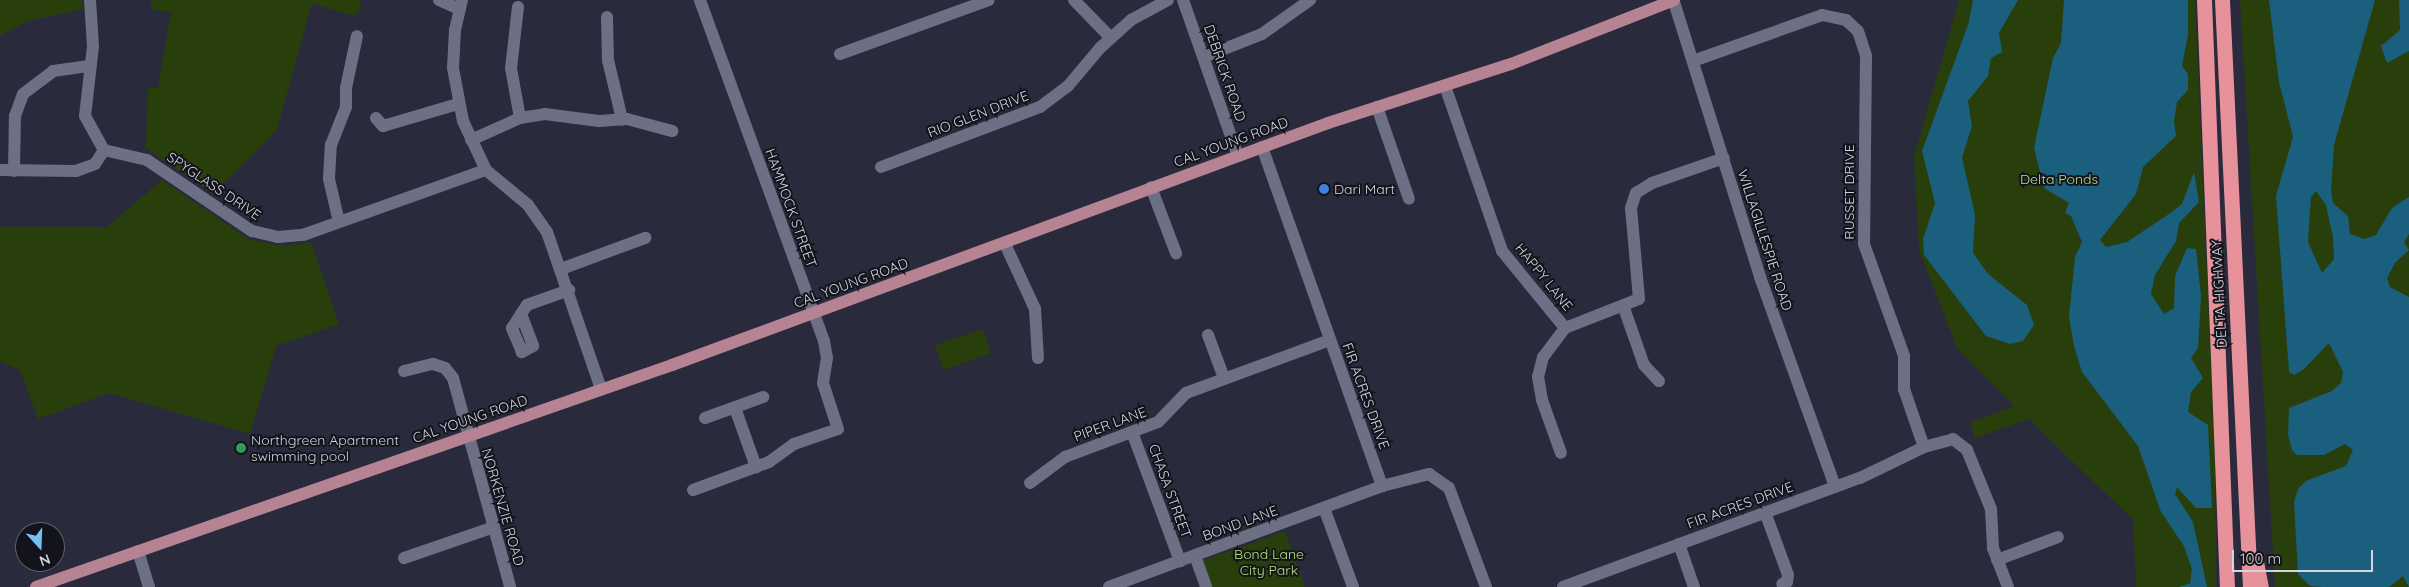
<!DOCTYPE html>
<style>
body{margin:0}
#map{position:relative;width:2409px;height:587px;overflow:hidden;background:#292a3c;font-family:Quicksand,sans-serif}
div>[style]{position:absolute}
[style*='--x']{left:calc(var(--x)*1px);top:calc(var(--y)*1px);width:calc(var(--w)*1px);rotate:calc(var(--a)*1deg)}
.green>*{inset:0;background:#293f0b}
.water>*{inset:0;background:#1a5f7d}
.minor>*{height:12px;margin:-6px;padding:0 6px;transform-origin:6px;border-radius:6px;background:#6d6f84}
.major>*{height:12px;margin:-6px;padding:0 6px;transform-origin:6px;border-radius:6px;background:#b68392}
.highway>*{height:15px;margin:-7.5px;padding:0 7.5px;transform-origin:7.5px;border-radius:7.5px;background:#e7919b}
.dots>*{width:14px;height:14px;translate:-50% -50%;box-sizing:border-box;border:2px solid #13131b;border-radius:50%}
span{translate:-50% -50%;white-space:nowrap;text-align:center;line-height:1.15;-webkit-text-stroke:4px #13131b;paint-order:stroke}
.street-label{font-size:14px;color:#d3d4e0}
.park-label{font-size:14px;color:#b2e081}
.poi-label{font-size:14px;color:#d3d4e0}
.left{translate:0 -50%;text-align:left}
.north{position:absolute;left:15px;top:522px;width:50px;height:50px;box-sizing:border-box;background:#13131b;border:1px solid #60606a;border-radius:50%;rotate:160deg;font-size:14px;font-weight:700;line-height:20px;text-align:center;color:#d3d4e0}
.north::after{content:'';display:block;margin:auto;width:18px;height:22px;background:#77bff7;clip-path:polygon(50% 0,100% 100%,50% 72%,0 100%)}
.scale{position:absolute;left:2232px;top:550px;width:141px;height:22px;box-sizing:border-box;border:2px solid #d3d4e0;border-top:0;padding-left:6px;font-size:15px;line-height:18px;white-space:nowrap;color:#d3d4e0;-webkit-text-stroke:4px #13131b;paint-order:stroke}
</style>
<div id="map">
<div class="green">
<div style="clip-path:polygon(0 0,82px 0,83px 9px,28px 21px,0 36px)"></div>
<div style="clip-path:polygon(151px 0,360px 0,361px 7px,357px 14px,349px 15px,312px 3px,277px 130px,213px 194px,146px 148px,148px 87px,158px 88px,171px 12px,151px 9px)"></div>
<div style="clip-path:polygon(1959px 0,2195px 0,2215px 459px,2216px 587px,2136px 587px,2133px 520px,2029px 419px,1975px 438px,1970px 423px,2014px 406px,1957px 348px,1919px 250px,1914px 156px)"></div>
<div style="clip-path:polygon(2240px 0,2409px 0,2409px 587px,2275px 587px)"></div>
<div style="clip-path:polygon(162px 180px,250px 240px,285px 246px,311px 242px,339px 324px,276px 346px,250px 434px,109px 393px,38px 419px,20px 370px,0 361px,0 227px,107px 227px)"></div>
<div style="clip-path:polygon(983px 329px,991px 353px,944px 370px,935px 345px)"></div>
<div style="clip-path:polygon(1285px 531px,1305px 587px,1210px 587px,1201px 561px)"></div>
</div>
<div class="water">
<div style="clip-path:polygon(1973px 0,2018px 0,1999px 33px,2002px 52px,1991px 58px,1988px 76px,1968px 101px,1972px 126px,1962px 157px,1975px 215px,1973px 253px,1988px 274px,2027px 305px,2034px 325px,2023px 341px,2010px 344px,1986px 336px,1924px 255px,1923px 239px,1935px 203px,1922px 151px,1969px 22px)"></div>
<div style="clip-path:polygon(2064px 0,2188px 0,2188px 35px,2182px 66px,2188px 74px,2188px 90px,2177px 102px,2174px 121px,2176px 136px,2143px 167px,2136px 194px,2100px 240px,2106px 247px,2127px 242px,2169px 214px,2182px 204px,2194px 172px,2199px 202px,2179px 223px,2176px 241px,2155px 275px,2151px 294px,2164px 314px,2174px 308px,2175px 276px,2187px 248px,2196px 249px,2201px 296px,2198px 348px,2191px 358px,2203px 378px,2191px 392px,2188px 412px,2208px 425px,2212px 508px,2196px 508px,2177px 487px,2175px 494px,2193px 522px,2207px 587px,2179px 587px,2190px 583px,2192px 569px,2184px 546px,2161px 512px,2138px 446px,2082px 372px,2074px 346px,2069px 317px,2075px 257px,2082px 242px,2071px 216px,2065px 213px,2069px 203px,2044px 188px,2034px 148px,2053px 58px,2061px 43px)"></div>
<div style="clip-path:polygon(evenodd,2269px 0,2375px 0,2334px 145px,2331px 191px,2333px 203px,2348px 216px,2350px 234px,2364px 239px,2376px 235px,2392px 208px,2409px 197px,2409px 234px,2404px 242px,2409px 250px,2395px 263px,2387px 278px,2390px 287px,2409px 297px,2409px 587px,2403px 576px,2389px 587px,2324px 587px,2310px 586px,2298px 574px,2294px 502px,2298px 489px,2306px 481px,2346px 466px,2353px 450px,2345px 444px,2324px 455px,2297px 455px,2292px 450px,2288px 435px,2289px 408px,2332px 391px,2341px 383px,2343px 372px,2329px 343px,2303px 370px,2294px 375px,2289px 372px,2276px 196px,2293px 137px,2279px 82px,2269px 0,2316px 191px,2326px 205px,2333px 237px,2334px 259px,2322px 273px,2308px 242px,2311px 197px,2316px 191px)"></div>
<div style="clip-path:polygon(2399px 0,2409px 0,2409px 51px,2387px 63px,2381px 46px,2400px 30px)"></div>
</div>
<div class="minor">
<div style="--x:90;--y:0;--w:46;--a:86.3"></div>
<div style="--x:93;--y:46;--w:70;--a:96.5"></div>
<div style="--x:85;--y:116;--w:39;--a:61"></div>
<div style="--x:104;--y:150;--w:44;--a:13.1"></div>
<div style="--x:147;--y:160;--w:127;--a:34.1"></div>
<div style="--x:252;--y:231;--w:27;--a:13"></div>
<div style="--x:278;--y:237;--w:25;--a:-5"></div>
<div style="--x:303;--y:235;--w:194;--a:-19.6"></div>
<div style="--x:439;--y:0;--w:22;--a:24"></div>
<div style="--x:462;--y:0;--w:31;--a:103"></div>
<div style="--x:455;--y:30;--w:38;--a:93"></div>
<div style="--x:453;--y:68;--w:54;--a:79.3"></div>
<div style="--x:463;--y:121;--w:54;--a:64.9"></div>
<div style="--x:486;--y:170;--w:55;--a:39.8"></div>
<div style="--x:528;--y:205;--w:33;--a:55"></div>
<div style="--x:547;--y:232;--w:166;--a:71"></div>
<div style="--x:1074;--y:0;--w:52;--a:45.8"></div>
<div style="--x:1183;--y:0;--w:165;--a:70.6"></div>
<div style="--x:1674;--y:2;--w:288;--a:72.6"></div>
<div style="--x:1760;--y:277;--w:223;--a:70.3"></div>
<div style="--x:518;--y:7;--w:61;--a:96.5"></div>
<div style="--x:511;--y:68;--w:51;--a:79.8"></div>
<div style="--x:607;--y:17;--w:43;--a:88.7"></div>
<div style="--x:608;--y:60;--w:61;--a:76.7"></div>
<div style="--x:840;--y:54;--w:158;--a:-19.9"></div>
<div style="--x:1204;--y:57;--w:62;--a:-21.6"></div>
<div style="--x:1262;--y:34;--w:59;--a:-35.3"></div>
<div style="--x:1693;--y:61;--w:137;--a:-19.6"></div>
<div style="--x:1822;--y:15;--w:25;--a:12"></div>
<div style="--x:1846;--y:20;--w:16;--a:43"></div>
<div style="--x:1858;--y:31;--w:26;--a:72"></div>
<div style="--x:1866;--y:56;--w:188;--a:90.6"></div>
<div style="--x:1864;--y:244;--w:119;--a:70.3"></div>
<div style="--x:1904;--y:356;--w:33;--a:90"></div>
<div style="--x:1904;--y:389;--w:61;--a:71"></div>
<div style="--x:1924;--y:447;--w:30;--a:-15"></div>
<div style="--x:1953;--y:439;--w:18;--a:38"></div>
<div style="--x:1967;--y:450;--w:64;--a:67.9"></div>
<div style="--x:1991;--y:509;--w:39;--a:87"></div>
<div style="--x:1993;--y:548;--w:42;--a:69"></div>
<div style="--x:1445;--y:86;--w:175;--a:70.9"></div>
<div style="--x:1502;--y:251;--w:99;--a:50.7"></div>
<div style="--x:1565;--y:328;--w:36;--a:127"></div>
<div style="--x:1543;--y:357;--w:21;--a:104"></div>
<div style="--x:1538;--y:377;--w:23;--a:80"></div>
<div style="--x:1542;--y:400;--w:56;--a:70.3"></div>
<div style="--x:1377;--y:107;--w:97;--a:70.8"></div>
<div style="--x:376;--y:118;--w:11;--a:49"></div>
<div style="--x:383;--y:126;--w:78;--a:-16.3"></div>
<div style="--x:471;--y:140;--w:54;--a:-24.2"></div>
<div style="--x:520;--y:118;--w:25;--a:-9"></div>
<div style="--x:545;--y:114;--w:54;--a:7.4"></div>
<div style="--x:599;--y:121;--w:28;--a:-4"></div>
<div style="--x:627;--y:119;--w:47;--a:14.9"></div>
<div style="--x:1262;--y:147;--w:360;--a:70.5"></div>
<div style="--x:881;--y:167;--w:170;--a:-20.7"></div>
<div style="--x:1040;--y:107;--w:35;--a:-37"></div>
<div style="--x:1068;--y:86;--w:50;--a:-49.9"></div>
<div style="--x:1100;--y:48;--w:42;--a:-42.1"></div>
<div style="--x:1131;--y:20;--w:42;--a:-28.4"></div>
<div style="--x:0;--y:170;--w:76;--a:0.8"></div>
<div style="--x:76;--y:171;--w:20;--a:-20"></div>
<div style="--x:95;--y:164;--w:17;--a:-57"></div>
<div style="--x:14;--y:171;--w:55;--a:-89"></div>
<div style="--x:15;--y:116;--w:23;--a:-70"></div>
<div style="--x:23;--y:94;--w:38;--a:-37"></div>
<div style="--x:53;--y:71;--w:37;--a:-8"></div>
<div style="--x:1151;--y:187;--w:71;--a:69.3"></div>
<div style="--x:339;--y:222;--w:44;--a:-103.1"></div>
<div style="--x:329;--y:179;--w:34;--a:-87"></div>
<div style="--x:331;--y:145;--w:41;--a:-68.5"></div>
<div style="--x:346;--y:107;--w:19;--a:-90"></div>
<div style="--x:346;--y:88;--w:53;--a:-78.1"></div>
<div style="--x:1005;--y:244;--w:72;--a:65.2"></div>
<div style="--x:1035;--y:309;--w:49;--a:86.5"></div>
<div style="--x:561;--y:269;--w:90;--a:-20.3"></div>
<div style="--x:1624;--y:308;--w:60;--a:70.7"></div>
<div style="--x:1644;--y:365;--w:22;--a:47"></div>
<div style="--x:521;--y:314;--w:34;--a:69"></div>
<div style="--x:533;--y:346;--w:13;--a:151"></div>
<div style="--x:522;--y:352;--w:26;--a:-113"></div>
<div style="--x:512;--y:328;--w:17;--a:-57"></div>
<div style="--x:521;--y:314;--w:11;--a:-56"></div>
<div style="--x:527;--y:305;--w:45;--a:-19.7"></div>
<div style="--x:1565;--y:328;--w:79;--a:-21.4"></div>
<div style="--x:1639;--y:299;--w:91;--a:-95"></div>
<div style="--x:1631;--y:208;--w:16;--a:-72"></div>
<div style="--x:1636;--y:193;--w:19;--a:-32"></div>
<div style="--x:1652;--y:183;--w:76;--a:-19.1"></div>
<div style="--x:1208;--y:335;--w:46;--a:69.6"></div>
<div style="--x:404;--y:371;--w:30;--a:-14"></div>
<div style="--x:433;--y:364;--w:13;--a:18"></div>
<div style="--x:445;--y:368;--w:13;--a:51"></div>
<div style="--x:453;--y:378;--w:217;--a:74.7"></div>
<div style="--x:735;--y:408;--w:63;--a:70.4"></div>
<div style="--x:705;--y:418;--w:62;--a:-19.9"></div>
<div style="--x:1132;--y:432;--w:138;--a:69.6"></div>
<div style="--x:1030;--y:483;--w:44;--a:-36.6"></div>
<div style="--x:1065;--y:457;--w:99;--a:-20.6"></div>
<div style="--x:1158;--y:422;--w:40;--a:-46"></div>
<div style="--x:1186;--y:393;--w:153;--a:-20.2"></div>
<div style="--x:693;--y:490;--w:81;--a:-20.2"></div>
<div style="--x:769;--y:462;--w:31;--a:-36"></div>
<div style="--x:794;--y:444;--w:46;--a:-18.8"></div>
<div style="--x:838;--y:429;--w:48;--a:-108.1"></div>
<div style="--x:823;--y:383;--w:25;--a:-81"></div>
<div style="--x:827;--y:358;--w:17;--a:-100"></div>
<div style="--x:824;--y:341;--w:363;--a:-110"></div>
<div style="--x:1324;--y:508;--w:84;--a:69.8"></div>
<div style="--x:1765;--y:512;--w:67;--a:69.9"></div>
<div style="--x:1788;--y:575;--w:7;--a:98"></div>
<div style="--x:1787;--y:582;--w:5;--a:158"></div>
<div style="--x:1679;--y:544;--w:46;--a:70.8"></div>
<div style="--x:138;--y:551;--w:38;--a:73"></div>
<div style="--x:1195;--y:556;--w:33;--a:70"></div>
<div style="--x:404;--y:558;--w:95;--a:-19"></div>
<div style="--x:1997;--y:560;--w:65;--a:-20.7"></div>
<div style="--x:1109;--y:587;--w:291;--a:-20.3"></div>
<div style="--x:1382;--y:486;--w:49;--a:-14.3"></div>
<div style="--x:1429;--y:474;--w:24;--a:35"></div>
<div style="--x:1449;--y:488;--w:106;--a:69.5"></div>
<div style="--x:1563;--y:587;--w:316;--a:-20.2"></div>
<div style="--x:1860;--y:478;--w:71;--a:-25.8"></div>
</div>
<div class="major">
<div style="--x:36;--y:587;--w:674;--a:-19.24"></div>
<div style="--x:672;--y:365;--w:699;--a:-20.25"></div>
<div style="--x:1328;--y:123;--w:192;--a:-17.9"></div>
<div style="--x:1511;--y:64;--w:175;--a:-21.4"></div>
</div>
<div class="highway">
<div style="--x:2204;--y:0;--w:587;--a:87.76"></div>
<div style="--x:2222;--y:0;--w:588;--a:87.27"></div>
<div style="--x:2256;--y:562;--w:25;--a:79"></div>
</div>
<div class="dots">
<div style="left:1324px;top:189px;background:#3f7fe0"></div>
<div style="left:241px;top:448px;background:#2e9e5b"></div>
</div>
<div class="street-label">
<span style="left:1225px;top:73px;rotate:71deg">DEBRICK ROAD</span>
<span style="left:978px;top:114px;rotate:-21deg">RIO GLEN DRIVE</span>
<span style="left:1231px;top:142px;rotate:-20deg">CAL YOUNG ROAD</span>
<span style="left:214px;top:186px;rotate:34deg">SPYGLASS DRIVE</span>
<span style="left:1849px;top:192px;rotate:-90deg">RUSSET DRIVE</span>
<span style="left:791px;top:208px;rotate:70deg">HAMMOCK STREET</span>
<span style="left:1765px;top:240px;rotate:72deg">WILLAGILLESPIE ROAD</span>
<span style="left:1544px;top:277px;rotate:51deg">HAPPY LANE</span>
<span style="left:851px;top:283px;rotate:-20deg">CAL YOUNG ROAD</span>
<span style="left:2219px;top:294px;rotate:-93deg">DELTA HIGHWAY</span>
<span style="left:1366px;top:396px;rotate:70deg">FIR ACRES DRIVE</span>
<span style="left:470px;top:419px;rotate:-19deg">CAL YOUNG ROAD</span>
<span style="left:1110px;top:424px;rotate:-20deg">PIPER LANE</span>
<span style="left:1170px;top:491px;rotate:70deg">CHASA STREET</span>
<span style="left:1740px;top:505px;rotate:-20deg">FIR ACRES DRIVE</span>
<span style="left:503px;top:507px;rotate:74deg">NORKENZIE ROAD</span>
<span style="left:1240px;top:523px;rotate:-20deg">BOND LANE</span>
</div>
<div class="park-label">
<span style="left:2059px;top:179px">Delta Ponds</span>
<span style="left:1269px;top:562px">Bond Lane<br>City Park</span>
</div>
<div class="poi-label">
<span class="left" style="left:1334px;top:189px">Dari Mart</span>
<span class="left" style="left:251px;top:448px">Northgreen Apartment<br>swimming pool</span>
</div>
<div class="north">N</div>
<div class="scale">100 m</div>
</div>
